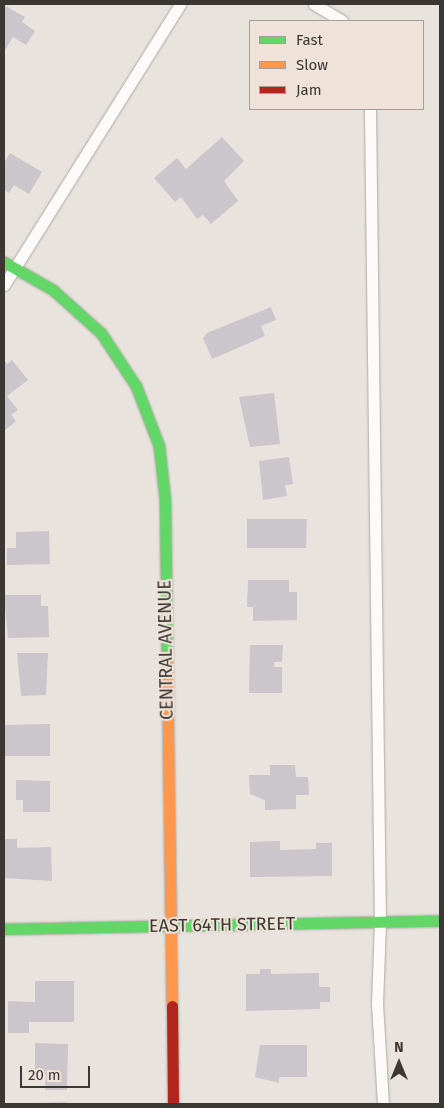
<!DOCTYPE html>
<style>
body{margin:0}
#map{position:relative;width:444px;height:1108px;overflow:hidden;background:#e9e3de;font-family:"Fira Sans",sans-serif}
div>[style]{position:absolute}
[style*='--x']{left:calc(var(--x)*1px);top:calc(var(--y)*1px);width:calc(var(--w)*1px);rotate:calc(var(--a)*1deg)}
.building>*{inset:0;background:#cbc5cc}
.roads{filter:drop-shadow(0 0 1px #aea9a5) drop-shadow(0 0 1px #aea9a5)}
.lane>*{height:11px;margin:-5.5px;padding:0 5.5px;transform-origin:5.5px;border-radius:5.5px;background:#fcfbfa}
.fast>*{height:11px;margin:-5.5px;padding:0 5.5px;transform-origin:5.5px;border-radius:5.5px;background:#63d668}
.slow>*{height:11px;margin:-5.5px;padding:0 5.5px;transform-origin:5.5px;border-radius:5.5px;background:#ff974d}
.jam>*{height:11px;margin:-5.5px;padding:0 5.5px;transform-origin:5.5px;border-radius:5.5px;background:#b3261e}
span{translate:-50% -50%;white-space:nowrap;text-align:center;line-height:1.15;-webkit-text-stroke:4px #eee2d9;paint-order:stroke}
.street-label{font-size:18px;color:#3b3733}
.frame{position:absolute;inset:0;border:5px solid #3b3733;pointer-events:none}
.legend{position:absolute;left:249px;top:20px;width:175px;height:90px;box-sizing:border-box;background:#eee2d9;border:1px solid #a69e97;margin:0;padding:6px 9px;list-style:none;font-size:15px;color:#3b3733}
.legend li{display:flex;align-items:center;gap:10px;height:25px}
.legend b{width:25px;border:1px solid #a69e97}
.north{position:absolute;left:374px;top:1038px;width:50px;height:50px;-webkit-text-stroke:4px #eee2d9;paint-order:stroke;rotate:0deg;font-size:14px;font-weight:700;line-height:20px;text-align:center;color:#3b3733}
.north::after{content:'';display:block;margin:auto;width:18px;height:22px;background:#3b3733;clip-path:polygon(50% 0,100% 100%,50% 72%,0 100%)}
.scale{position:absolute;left:20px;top:1066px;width:70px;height:22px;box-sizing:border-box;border:2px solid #3b3733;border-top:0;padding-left:6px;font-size:15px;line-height:18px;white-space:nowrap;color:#3b3733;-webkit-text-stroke:4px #eee2d9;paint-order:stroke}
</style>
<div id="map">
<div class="building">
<div style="clip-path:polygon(4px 5px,25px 17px,22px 22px,35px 31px,26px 45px,13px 37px,4px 52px)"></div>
<div style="clip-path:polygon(222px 137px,244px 161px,224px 181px,238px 201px,211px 224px,203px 215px,197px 219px,181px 197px,175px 202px,154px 178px,177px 158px,186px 169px)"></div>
<div style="clip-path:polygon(10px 153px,42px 172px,29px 194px,14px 185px,9px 193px,4px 190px,4px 163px)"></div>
<div style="clip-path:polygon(271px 307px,276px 320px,261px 326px,265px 336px,212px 359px,203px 338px,207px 333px)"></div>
<div style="clip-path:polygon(4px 360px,7px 364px,12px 360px,28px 380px,7px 396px,18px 410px,11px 415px,16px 421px,4px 431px)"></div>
<div style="clip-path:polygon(274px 393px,280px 444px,250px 447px,239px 397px)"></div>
<div style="clip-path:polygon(289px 457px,293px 484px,285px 485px,287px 496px,263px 500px,259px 461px)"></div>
<div style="clip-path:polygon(247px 519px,307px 519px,306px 548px,247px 548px)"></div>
<div style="clip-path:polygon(49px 531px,50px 564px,7px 565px,7px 548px,16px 548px,16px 532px)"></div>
<div style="clip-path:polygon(248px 580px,289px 580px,289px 592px,297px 592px,297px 620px,253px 621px,253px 607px,247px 607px)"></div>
<div style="clip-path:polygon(4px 595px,41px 595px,41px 606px,48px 606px,49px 637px,8px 638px)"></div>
<div style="clip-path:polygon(250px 645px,283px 645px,282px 662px,274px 662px,274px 667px,282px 667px,282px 693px,249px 693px)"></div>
<div style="clip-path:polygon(17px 653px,48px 653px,46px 695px,21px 696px)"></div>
<div style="clip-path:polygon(50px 724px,50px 756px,4px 756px,4px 725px)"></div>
<div style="clip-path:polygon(270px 765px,295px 765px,296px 777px,308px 777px,309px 795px,296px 795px,296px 809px,265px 810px,265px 800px,250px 794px,249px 775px,270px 775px)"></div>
<div style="clip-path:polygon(16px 780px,50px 781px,50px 812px,23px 812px,23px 800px,16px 800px)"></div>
<div style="clip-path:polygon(4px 839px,17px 839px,17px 848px,51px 847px,52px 881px,4px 878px)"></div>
<div style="clip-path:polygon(280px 841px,280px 850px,316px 849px,316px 843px,332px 843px,332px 876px,250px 877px,250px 842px)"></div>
<div style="clip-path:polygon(260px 969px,271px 969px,271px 974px,319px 973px,319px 987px,330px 987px,330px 1002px,320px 1002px,320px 1009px,246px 1011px,246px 974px,260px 974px)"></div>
<div style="clip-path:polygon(35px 981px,74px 981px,74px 1022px,29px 1022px,29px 1033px,8px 1033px,8px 1001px,35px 1002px)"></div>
<div style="clip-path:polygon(35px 1043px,68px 1044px,67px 1090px,45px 1090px,46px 1074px,35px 1073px)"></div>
<div style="clip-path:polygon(260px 1045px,307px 1045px,307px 1077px,279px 1077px,279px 1083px,255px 1077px)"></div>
<div style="clip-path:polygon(67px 1102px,67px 1104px,37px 1104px,37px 1103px)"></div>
</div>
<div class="roads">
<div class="lane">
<div style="--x:314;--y:4;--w:33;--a:31"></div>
<div style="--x:370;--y:109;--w:813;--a:89.3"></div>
<div style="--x:380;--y:922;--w:81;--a:92.1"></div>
<div style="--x:377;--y:1003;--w:101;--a:86.6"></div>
<div style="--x:4;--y:285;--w:332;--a:-57.9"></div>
</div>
<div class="fast">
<div style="--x:4;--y:262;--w:56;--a:29.7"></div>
<div style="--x:53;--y:290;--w:64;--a:41.9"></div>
<div style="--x:101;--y:333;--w:64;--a:56.6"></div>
<div style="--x:136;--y:386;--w:64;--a:69"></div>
<div style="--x:159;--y:446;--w:54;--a:83.7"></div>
<div style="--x:165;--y:500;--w:163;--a:89.3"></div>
<div style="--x:4;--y:929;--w:436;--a:-1.1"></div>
</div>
<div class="slow">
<div style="--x:167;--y:663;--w:343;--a:89.2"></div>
</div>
<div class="jam">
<div style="--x:172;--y:1006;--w:98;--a:89.4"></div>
</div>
</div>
<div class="street-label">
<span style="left:166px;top:650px;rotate:-91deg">CENTRAL AVENUE</span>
<span style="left:222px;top:925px;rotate:-1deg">EAST 64TH STREET</span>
</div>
<div class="frame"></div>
<ul class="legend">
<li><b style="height:6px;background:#63d668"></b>Fast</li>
<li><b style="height:6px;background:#ff974d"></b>Slow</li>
<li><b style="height:6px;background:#b3261e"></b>Jam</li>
</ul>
<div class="north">N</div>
<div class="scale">20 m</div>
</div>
